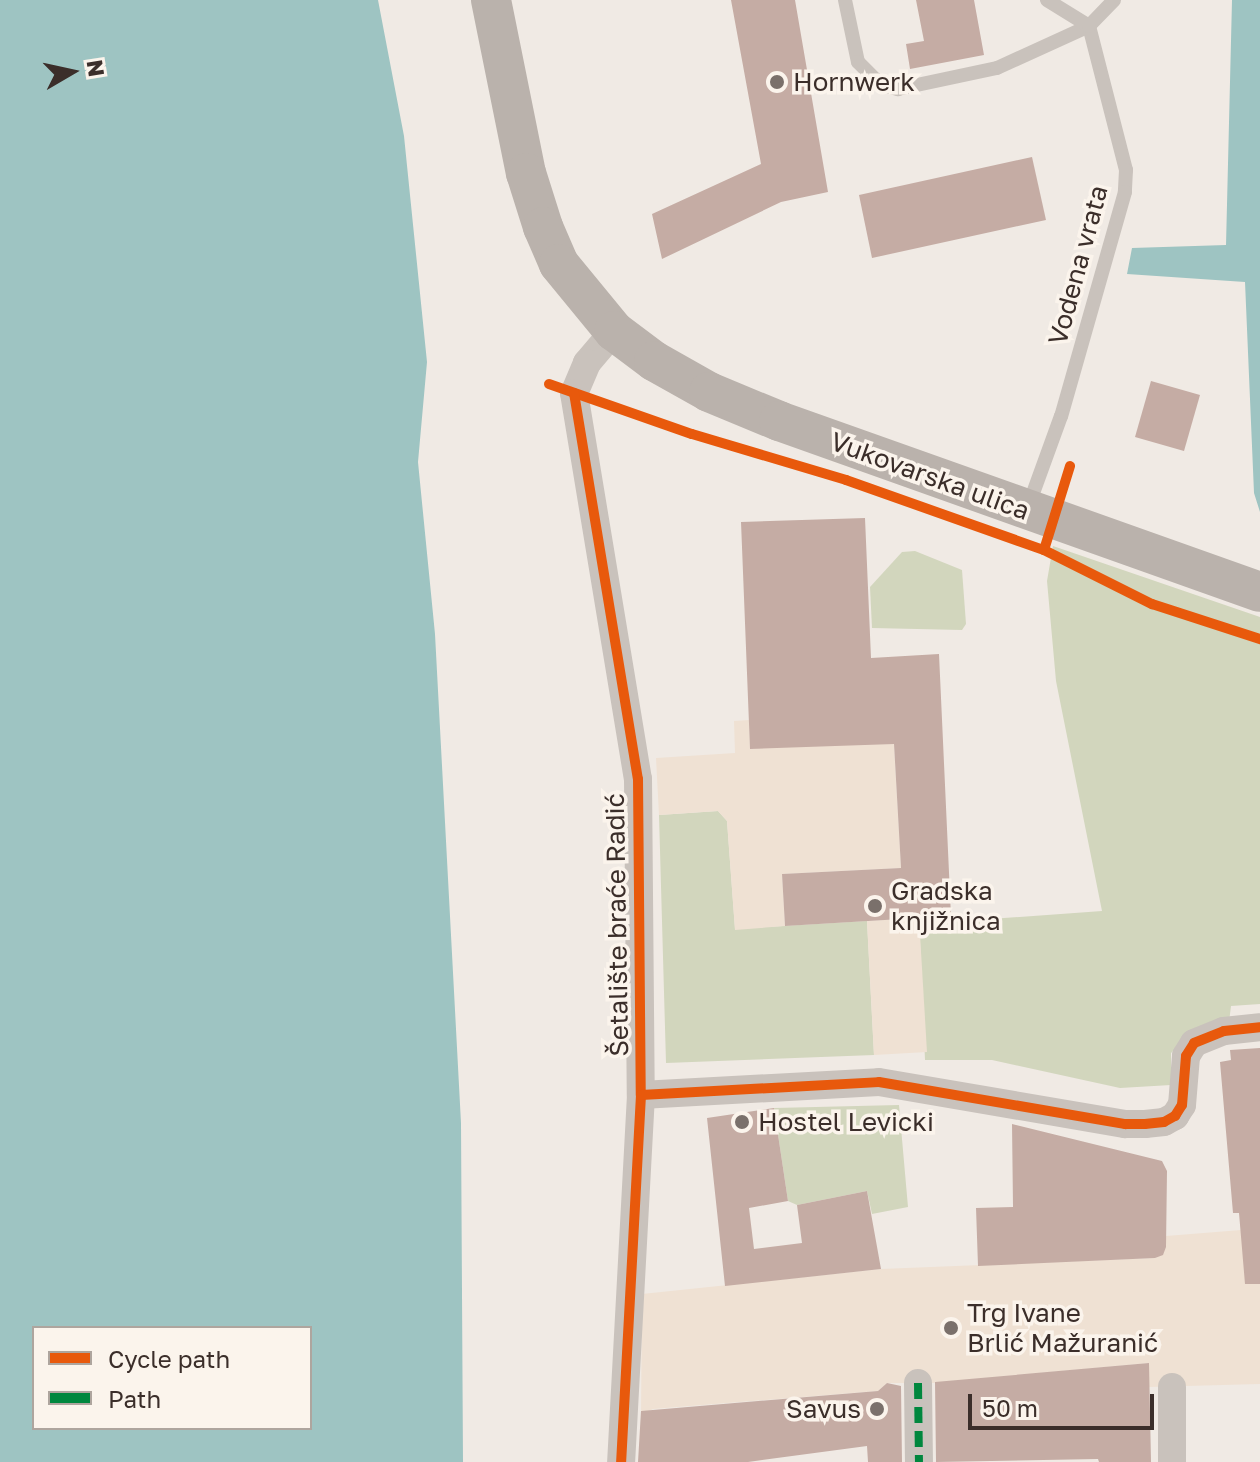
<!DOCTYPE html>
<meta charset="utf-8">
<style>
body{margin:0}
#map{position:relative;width:1260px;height:1462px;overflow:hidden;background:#f0eae4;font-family:"Golos Text",sans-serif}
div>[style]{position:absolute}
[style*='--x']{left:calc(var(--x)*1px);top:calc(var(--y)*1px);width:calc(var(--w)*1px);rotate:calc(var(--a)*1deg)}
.green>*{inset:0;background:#d2d6bd}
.plaza>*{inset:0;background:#efe1d3}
.water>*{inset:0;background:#9ec4c2}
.building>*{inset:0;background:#c5aca4}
.lane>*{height:14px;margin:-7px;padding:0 7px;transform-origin:7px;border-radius:7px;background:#c9c2bc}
.street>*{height:28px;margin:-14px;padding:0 14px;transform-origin:14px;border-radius:14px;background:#c9c2bc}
.secondary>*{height:40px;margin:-20px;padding:0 20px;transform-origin:20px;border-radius:20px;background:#bab2ac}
.quiet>*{height:8px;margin-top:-4px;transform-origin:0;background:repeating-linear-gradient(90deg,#00873e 0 16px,transparent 0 24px)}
.cycleway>*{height:10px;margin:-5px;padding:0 5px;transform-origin:5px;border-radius:5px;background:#e8590c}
.dots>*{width:22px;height:22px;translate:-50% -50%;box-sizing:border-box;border:4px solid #fbf4ec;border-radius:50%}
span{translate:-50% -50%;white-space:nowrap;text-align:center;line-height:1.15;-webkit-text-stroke:7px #fbf4ec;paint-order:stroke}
.poi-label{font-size:26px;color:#3b2e2a}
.left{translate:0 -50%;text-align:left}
.right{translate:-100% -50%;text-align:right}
.street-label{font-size:26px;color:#3b2e2a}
.legend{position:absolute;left:32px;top:1326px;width:280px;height:104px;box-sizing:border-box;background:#fbf4ec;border:2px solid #aea59e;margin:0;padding:10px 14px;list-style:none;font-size:24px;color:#3b2e2a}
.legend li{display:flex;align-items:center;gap:16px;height:40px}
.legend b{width:40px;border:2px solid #aea59e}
.north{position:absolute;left:32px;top:32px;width:80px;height:80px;-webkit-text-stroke:6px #fbf4ec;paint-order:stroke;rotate:81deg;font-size:22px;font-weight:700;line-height:32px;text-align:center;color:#3b2e2a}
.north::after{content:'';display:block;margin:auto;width:28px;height:36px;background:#3b2e2a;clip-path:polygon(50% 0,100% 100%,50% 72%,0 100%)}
.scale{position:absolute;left:968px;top:1394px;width:186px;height:36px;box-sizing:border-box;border:4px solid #3b2e2a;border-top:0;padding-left:10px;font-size:24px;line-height:28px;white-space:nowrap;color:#3b2e2a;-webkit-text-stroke:6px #fbf4ec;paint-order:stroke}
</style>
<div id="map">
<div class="green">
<div style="clip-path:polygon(1053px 546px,1260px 617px,1260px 1004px,1231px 1006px,1229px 1022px,1182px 1042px,1171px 1053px,1171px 1085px,1120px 1088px,992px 1060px,925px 1060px,919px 918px,990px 919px,1102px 911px,1056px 681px,1047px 581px)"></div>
<div style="clip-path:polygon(915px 551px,962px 570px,966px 624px,962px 630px,872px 628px,870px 587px,902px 552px)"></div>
<div style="clip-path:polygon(718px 811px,727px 821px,735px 929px,867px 921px,874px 1055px,666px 1063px,659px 815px)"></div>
<div style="clip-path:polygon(899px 1105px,908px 1207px,872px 1214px,867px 1191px,797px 1205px,788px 1201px,774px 1108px)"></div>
</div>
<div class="plaza">
<div style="clip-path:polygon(749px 720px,750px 749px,893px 728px,901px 868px,782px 874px,785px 926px,735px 930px,727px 821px,718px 811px,659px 815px,656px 758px,735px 753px,734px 721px)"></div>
<div style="clip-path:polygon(919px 918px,927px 1052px,874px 1055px,867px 921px)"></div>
<div style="clip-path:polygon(1241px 1230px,1260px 1250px,1260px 1384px,1149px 1387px,1149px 1363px,933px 1383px,887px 1383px,878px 1391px,653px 1409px,641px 1415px,642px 1294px,881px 1269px,1155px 1258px,1163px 1254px,1166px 1236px)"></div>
</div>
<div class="water">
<div style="clip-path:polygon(evenodd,0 0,378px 0,404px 136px,427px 362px,418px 462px,435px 634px,461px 1123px,463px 1462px,0 1462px,0 0,310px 1328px,310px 1428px,34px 1428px,34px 1328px,310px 1328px)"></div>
<div style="clip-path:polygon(1232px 0,1260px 0,1260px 512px,1254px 493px,1245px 282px,1127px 274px,1132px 248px,1226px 245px)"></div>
</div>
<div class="building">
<div style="clip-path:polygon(731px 0,795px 0,828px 192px,781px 202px,662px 259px,652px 214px,761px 164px)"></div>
<div style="clip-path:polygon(916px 0,974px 0,984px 55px,910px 69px,906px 44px,924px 41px)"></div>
<div style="clip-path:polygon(1032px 157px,1046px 220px,872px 258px,859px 195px)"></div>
<div style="clip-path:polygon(1151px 381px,1200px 395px,1184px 451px,1135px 437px)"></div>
<div style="clip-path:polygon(865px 518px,871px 658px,939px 654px,951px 916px,785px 926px,782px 874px,901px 868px,894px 744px,750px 749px,741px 522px)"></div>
<div style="clip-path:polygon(1260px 1048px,1260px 1284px,1245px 1284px,1239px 1213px,1233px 1213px,1220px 1062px,1231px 1060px,1230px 1050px)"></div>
<div style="clip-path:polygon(774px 1108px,788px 1201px,749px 1208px,754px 1249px,802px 1243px,797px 1205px,867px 1191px,881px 1269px,725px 1286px,707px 1118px)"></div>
<div style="clip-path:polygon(1012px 1124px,1162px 1161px,1167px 1171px,1166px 1247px,1163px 1255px,1155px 1258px,978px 1266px,976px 1208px,1013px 1207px)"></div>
<div style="clip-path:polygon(1149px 1363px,1151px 1462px,1099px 1462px,1098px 1459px,936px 1462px,935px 1382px)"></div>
<div style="clip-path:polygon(887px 1383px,901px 1386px,902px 1462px,868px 1462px,867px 1446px,748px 1462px,638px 1462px,641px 1411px,878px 1391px)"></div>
</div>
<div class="lane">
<div style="--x:845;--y:0;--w:63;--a:78.2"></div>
<div style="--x:858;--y:62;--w:31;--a:45"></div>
<div style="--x:880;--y:84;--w:19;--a:16"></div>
<div style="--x:898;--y:89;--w:101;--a:-12"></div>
<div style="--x:997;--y:68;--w:101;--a:-24.5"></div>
<div style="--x:1089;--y:26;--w:149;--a:75.6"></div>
<div style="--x:1126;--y:170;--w:22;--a:93"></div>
<div style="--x:1125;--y:192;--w:233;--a:105.9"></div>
<div style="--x:1061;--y:416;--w:97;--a:109.9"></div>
<div style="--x:1047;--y:0;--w:49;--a:31.8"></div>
<div style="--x:1089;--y:26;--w:36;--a:-46"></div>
</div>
<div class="street">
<div style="--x:614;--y:331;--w:42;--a:130.2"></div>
<div style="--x:587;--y:363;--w:33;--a:113"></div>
<div style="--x:574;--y:393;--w:391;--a:80.6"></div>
<div style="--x:638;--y:779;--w:316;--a:89.5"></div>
<div style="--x:641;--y:1095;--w:368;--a:93.1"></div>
<div style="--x:641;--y:1095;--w:238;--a:-3.1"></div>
<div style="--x:879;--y:1082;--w:250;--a:9.7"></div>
<div style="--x:1125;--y:1124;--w:20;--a:0"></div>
<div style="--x:1145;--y:1124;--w:19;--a:-6"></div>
<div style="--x:1164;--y:1122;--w:13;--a:-29"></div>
<div style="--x:1175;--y:1116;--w:13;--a:-58"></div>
<div style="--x:1182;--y:1105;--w:49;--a:-85.3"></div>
<div style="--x:1186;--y:1056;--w:15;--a:-58"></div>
<div style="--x:1194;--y:1043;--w:32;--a:-22"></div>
<div style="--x:1224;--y:1031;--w:36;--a:-6"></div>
<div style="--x:918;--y:1383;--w:79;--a:89.3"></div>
<div style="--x:1172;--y:1387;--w:75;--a:90"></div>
</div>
<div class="secondary">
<div style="--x:491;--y:0;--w:177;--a:78.6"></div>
<div style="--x:526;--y:173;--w:57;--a:72.5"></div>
<div style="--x:543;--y:227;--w:40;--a:66.6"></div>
<div style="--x:559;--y:264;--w:87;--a:50.6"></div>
<div style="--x:614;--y:331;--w:50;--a:36.9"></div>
<div style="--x:654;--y:361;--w:63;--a:29.4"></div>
<div style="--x:709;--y:392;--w:76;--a:22.5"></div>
<div style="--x:779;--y:421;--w:510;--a:19.57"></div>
</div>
<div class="quiet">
<div style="--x:918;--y:1383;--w:79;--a:89.3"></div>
</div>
<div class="cycleway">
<div style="--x:549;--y:384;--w:151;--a:19.3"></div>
<div style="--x:692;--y:434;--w:161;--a:16.6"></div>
<div style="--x:846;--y:480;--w:210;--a:19.5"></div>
<div style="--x:1044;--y:550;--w:88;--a:-72.8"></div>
<div style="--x:574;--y:393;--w:391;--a:80.6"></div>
<div style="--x:638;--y:779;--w:316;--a:89.5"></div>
<div style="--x:641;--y:1095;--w:368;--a:93.1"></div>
<div style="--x:1044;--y:550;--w:121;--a:26.6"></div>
<div style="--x:1152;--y:604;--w:114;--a:18"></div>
<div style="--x:641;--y:1095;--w:238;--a:-3.1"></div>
<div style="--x:879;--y:1082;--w:250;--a:9.7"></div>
<div style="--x:1125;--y:1124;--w:20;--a:0"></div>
<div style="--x:1145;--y:1124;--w:19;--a:-6"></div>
<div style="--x:1164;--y:1122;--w:13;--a:-29"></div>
<div style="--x:1175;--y:1116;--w:13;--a:-58"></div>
<div style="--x:1182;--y:1105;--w:49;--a:-85.3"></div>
<div style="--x:1186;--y:1056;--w:15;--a:-58"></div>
<div style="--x:1194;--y:1043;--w:32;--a:-22"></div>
<div style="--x:1224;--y:1031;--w:36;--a:-6"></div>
</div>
<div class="dots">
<div style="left:777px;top:82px;background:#7a706b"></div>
<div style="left:875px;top:906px;background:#7a706b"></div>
<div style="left:742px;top:1122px;background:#7a706b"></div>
<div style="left:951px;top:1328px;background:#7a706b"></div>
<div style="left:877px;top:1409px;background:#7a706b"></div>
</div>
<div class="poi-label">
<span class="left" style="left:793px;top:82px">Hornwerk</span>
<span class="left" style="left:891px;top:906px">Gradska<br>knjižnica</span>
<span class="left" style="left:758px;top:1122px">Hostel Levicki</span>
<span class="left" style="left:967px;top:1328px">Trg Ivane<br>Brlić Mažuranić</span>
<span class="right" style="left:861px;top:1409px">Savus</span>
</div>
<div class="street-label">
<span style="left:1078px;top:265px;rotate:-75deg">Vodena vrata</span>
<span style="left:930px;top:476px;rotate:20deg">Vukovarska ulica</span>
<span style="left:617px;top:925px;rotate:-91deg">Šetalište braće Radić</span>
</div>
<ul class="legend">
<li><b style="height:10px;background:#e8590c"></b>Cycle path</li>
<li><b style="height:10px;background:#00873e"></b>Path</li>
</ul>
<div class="north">N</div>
<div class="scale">50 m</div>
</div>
